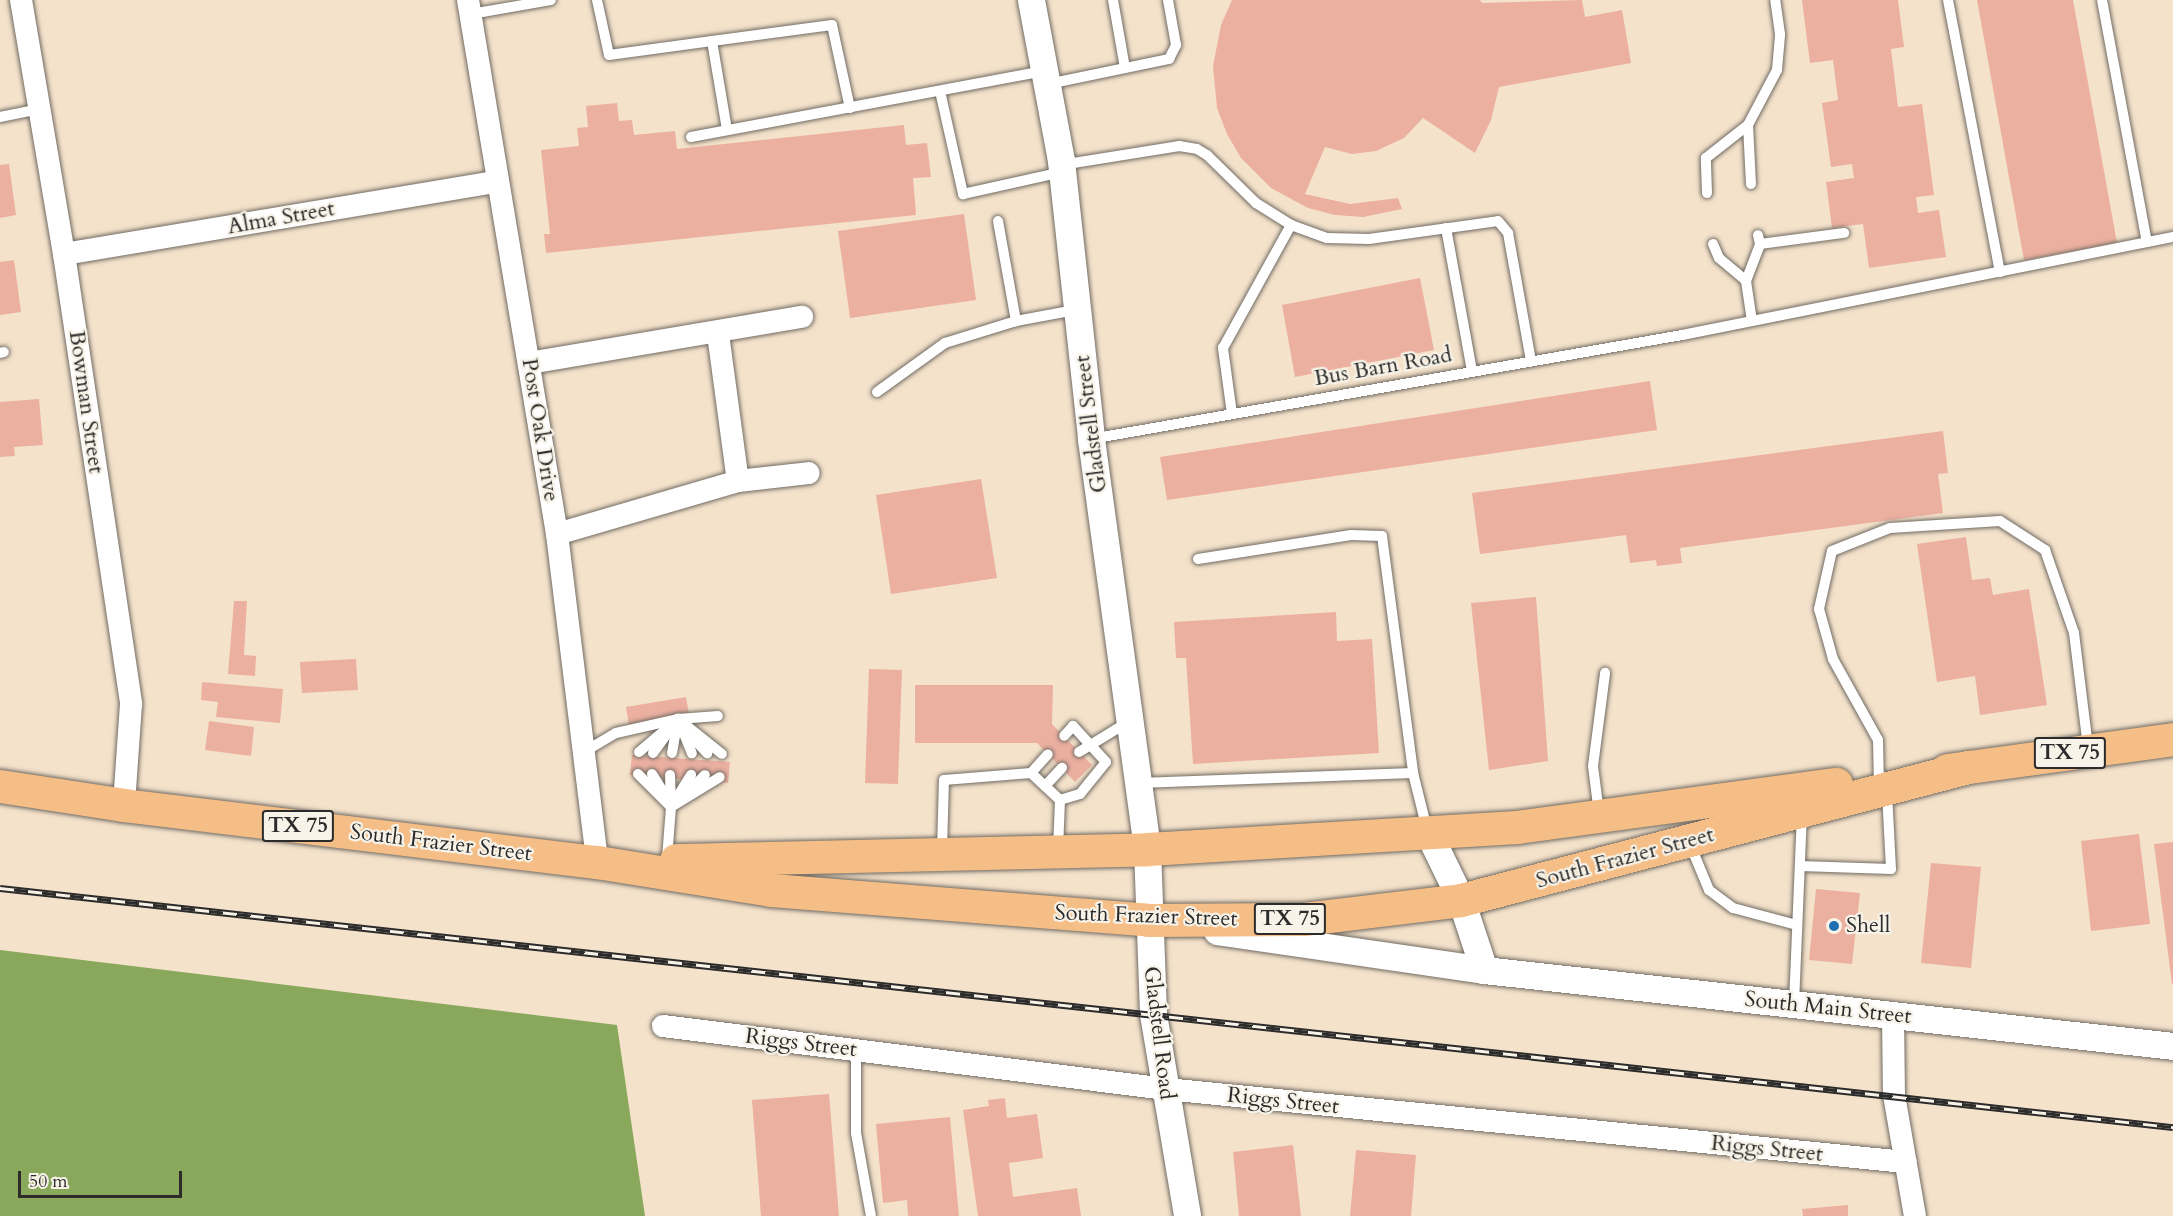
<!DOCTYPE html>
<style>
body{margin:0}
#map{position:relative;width:2173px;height:1216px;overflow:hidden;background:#f4e2cb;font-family:Cardo,serif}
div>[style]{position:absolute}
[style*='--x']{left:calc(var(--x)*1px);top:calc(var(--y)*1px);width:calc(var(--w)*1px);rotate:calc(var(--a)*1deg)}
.forest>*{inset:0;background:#8aa85c}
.building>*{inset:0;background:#ecb0a1}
.roads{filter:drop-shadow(0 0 2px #716b63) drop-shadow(0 0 2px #716b63)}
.service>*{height:10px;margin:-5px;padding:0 5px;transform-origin:5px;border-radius:5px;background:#fff}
.minor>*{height:22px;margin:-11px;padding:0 11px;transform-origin:11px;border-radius:11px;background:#fff}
.tertiary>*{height:27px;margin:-13.5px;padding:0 13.5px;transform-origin:13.5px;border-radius:13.5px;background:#fff}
.primary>*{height:33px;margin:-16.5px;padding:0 16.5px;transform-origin:16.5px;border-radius:16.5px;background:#f6be87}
.rail>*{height:7px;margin-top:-3.5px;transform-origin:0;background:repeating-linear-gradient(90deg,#f7f3e8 0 14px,#2b2b2b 0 28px);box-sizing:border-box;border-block:2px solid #2b2b2b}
.dots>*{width:16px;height:16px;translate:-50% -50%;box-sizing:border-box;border:3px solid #f7f3e8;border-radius:50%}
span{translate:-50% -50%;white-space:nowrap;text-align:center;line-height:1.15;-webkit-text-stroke:4.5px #f7f3e8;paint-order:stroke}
.shield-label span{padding:2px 4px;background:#f7f3e8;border:2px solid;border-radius:4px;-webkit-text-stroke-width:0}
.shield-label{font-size:21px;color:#2b2b2b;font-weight:700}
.street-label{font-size:22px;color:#2b2b2b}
.poi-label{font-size:22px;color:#2b2b2b}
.left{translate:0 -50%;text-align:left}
.scale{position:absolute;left:18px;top:1171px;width:164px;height:27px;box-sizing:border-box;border:3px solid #2b2b2b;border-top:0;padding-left:8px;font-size:18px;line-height:21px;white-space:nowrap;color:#2b2b2b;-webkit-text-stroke:4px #f7f3e8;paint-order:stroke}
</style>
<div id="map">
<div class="forest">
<div style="clip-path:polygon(0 950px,617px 1025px,645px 1216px,0 1216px)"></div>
</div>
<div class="building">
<div style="clip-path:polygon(1232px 0,1480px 0,1482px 3px,1582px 0,1585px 17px,1622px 10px,1631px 63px,1499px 87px,1491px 120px,1475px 153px,1423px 118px,1404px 138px,1376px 151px,1352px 154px,1325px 147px,1305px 194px,1350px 204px,1398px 198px,1402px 209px,1363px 217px,1335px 215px,1308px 208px,1271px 188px,1241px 158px,1227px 134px,1217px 108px,1213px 66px,1221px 25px)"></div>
<div style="clip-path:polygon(1802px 0,1898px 0,1904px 47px,1891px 49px,1898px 107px,1922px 104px,1934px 195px,1916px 197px,1918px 213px,1939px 210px,1946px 257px,1869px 268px,1863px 224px,1832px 228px,1826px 182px,1854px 178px,1852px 164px,1831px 167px,1822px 103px,1838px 100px,1833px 60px,1810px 63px)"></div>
<div style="clip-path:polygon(1977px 0,2073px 0,2117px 243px,2024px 260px)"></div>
<div style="clip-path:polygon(617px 103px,619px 121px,632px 120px,634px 135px,675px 131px,677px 149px,904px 125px,906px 145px,927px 143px,931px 177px,913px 178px,916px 215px,546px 253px,544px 234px,550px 234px,541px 150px,579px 146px,577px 128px,588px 127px,586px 106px)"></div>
<div style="clip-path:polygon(9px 164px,16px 215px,0 218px,0 165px)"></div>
<div style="clip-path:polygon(964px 214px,976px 300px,850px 318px,838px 231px)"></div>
<div style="clip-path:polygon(14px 260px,21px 312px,0 315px,0 262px)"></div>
<div style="clip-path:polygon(1420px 278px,1434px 350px,1295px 377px,1282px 305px)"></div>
<div style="clip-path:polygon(1650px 381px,1657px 430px,1167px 500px,1160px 457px)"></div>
<div style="clip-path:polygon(39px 399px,43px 445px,14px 447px,15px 456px,0 457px,0 402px)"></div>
<div style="clip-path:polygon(1943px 431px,1948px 473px,1938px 474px,1943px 513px,1680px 548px,1682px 563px,1657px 566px,1656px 560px,1630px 563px,1626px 535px,1480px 554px,1472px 493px)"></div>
<div style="clip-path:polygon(981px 479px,997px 578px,891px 594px,876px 495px)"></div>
<div style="clip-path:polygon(1966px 537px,1972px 580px,1990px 578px,1993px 595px,2029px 589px,2047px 705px,1980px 715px,1975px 676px,1937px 682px,1917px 544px)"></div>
<div style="clip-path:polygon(1536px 597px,1548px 761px,1489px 770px,1471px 603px)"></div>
<div style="clip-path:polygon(234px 601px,247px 601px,244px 655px,256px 656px,255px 676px,228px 674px)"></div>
<div style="clip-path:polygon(1336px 612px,1337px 641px,1372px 639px,1379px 753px,1193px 764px,1186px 658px,1176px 658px,1174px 622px)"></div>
<div style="clip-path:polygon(356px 659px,358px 690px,302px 693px,300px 662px)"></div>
<div style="clip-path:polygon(869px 669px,902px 670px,898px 784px,865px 783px)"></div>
<div style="clip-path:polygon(202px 682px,283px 689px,280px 723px,216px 717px,218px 702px,201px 700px)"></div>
<div style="clip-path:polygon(915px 685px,1053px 685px,1052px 724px,1092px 765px,1075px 782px,1037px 743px,915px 743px)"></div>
<div style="clip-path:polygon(686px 697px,689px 714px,629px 725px,626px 707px)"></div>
<div style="clip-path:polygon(209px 721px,254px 727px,251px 756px,205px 750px)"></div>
<div style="clip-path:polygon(632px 755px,730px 762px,728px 783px,630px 775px)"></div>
<div style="clip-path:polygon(2139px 834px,2150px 924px,2091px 931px,2081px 841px)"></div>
<div style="clip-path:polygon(2173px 842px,2173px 984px,2172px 984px,2154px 844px)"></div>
<div style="clip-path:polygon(1931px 863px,1981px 867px,1971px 968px,1921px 963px)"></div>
<div style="clip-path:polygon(1816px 889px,1860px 893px,1852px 964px,1809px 960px)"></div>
<div style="clip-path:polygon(829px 1094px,839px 1216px,761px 1216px,752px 1100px)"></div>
<div style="clip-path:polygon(1005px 1098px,1007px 1118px,1037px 1114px,1043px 1158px,1009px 1163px,1013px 1197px,1077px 1188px,1081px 1216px,978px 1216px,963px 1110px,989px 1106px,988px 1100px)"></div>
<div style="clip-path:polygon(950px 1117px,959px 1216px,908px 1216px,907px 1200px,883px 1203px,876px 1124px)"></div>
<div style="clip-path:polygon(1293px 1145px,1301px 1216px,1239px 1216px,1233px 1152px)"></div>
<div style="clip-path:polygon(1356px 1150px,1416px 1155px,1411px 1216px,1350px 1216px)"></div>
<div style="clip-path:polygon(1848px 1205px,1848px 1216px,1803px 1216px,1802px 1209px)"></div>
</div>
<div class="roads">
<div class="service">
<div style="--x:597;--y:0;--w:56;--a:77.7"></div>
<div style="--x:609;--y:55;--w:104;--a:-7.7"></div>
<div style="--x:712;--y:41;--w:90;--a:80.4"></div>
<div style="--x:1113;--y:0;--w:69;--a:80"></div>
<div style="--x:1948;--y:0;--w:277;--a:79.2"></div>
<div style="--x:2102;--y:0;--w:246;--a:79.5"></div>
<div style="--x:471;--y:14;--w:81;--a:-9.9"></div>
<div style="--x:712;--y:41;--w:121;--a:-7.6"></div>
<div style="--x:832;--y:25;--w:85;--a:77.8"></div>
<div style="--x:1048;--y:84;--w:124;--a:-11.7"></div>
<div style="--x:1169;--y:59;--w:16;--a:-63"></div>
<div style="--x:1176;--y:45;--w:46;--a:-100.1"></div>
<div style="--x:940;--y:91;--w:106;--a:77.4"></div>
<div style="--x:963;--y:194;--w:101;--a:-12.5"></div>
<div style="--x:0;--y:117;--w:41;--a:-11.3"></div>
<div style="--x:1748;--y:125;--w:59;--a:87.1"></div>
<div style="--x:691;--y:137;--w:359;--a:-10.6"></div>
<div style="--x:1061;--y:165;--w:120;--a:-9.1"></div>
<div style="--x:1179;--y:146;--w:18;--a:9"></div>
<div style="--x:1197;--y:149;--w:12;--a:31"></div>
<div style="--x:1207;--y:155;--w:69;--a:44.4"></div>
<div style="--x:1256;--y:203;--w:41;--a:32.2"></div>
<div style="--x:1291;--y:225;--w:38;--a:20"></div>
<div style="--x:1327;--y:238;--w:42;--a:1.4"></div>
<div style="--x:1369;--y:239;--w:130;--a:-7.9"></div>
<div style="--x:1498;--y:221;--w:16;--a:50"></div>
<div style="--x:1508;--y:233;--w:130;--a:79.8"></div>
<div style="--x:1707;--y:193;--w:35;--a:-92"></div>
<div style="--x:1706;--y:158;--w:53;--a:-38.2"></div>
<div style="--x:1748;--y:125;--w:62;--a:-62.2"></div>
<div style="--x:1777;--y:70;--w:36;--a:-85"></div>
<div style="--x:1780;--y:34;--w:34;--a:-98"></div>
<div style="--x:998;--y:221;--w:102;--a:79.8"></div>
<div style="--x:1016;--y:321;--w:60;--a:-10.6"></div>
<div style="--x:1446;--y:228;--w:145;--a:79.7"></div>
<div style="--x:1713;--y:244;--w:15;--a:67"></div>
<div style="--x:1719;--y:258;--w:35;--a:40"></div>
<div style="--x:1746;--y:281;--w:40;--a:81.5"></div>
<div style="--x:1760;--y:244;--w:85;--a:-7.5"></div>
<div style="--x:1746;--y:281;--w:40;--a:-69"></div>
<div style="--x:1760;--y:244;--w:9;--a:-103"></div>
<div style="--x:0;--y:353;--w:4;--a:-14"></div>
<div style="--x:877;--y:392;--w:84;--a:-35.8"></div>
<div style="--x:945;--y:343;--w:74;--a:-17.2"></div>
<div style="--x:1232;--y:414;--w:67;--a:-97.8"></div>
<div style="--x:1223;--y:348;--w:141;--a:-61.1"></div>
<div style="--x:1091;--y:439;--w:600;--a:-9.98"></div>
<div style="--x:1682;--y:335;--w:501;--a:-11.29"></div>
<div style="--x:1198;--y:559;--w:155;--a:-8.9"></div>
<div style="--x:1351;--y:535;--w:31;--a:2"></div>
<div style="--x:1382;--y:536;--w:239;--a:82.5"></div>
<div style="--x:693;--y:738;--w:21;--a:47"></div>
<div style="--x:584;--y:752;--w:37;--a:-31"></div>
<div style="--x:616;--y:733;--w:64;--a:-12.7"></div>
<div style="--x:678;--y:719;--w:40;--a:-4.3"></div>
<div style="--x:639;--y:752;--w:51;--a:-40.2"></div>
<div style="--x:678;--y:719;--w:56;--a:38.5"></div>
<div style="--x:1079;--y:752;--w:57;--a:-31.5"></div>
<div style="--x:653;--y:753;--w:24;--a:-54"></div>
<div style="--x:672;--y:753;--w:35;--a:-80"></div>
<div style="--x:678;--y:719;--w:37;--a:68"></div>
<div style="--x:1031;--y:773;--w:25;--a:-48"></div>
<div style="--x:638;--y:774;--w:47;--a:45"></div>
<div style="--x:671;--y:807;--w:57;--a:-31.5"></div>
<div style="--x:652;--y:774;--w:25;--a:58"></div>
<div style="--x:670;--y:775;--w:32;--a:88"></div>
<div style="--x:671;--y:807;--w:38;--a:-58"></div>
<div style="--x:1139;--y:783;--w:274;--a:-2.1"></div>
<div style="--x:1413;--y:773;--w:58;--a:76"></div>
<div style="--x:1045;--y:786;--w:25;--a:-47"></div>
<div style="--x:1879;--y:787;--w:47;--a:-91.2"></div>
<div style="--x:1878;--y:740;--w:93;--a:-119.1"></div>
<div style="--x:1833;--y:659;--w:52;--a:-105.6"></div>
<div style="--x:1819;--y:609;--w:59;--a:-77.4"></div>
<div style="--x:1832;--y:551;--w:62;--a:-21.6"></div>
<div style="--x:1890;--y:528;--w:110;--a:-3.6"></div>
<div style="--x:2000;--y:521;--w:54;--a:32.8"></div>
<div style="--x:2045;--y:550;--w:88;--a:70.7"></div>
<div style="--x:2074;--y:633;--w:115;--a:83"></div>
<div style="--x:690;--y:790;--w:21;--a:-45"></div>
<div style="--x:1060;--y:800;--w:21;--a:-17"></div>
<div style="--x:1080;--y:794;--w:41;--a:-50.9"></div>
<div style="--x:1106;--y:762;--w:49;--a:-132.5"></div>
<div style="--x:1073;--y:726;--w:13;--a:132"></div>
<div style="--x:1599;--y:813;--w:47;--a:-97.3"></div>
<div style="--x:1593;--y:766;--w:94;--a:-82.6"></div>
<div style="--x:1689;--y:842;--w:52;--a:67.4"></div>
<div style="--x:1709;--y:890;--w:30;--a:37"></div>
<div style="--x:1733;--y:908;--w:66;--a:14.9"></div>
<div style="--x:942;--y:850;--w:70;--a:-88.4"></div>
<div style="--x:944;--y:780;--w:87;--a:-4.6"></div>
<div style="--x:1031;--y:773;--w:40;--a:43"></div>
<div style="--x:1060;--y:800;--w:49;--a:92.3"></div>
<div style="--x:667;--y:858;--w:51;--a:-85.5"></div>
<div style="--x:1800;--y:866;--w:91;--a:1.9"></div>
<div style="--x:1891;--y:869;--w:76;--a:-93"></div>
<div style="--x:1794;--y:1004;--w:189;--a:-87.6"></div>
<div style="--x:856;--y:1050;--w:83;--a:90"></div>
<div style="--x:856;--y:1133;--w:84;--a:79.8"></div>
</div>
<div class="minor">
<div style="--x:21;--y:0;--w:258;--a:80.4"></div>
<div style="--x:64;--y:254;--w:455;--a:81.5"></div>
<div style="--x:131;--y:704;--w:101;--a:94"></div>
<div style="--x:468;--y:0;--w:541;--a:80.54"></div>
<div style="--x:557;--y:534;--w:330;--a:83"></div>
<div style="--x:64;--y:254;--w:440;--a:-9.5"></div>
<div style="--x:718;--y:334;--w:148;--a:82.3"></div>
<div style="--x:529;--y:363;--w:277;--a:-9.6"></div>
<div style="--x:557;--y:534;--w:189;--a:-16.3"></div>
<div style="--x:738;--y:481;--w:71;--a:-6.4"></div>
<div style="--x:1893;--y:1015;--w:80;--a:89.3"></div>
<div style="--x:1894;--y:1095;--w:123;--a:80.2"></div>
<div style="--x:663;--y:1026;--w:507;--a:7.14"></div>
<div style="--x:1166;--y:1089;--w:743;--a:5.64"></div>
</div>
<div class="tertiary">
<div style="--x:1031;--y:0;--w:164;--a:79.4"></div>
<div style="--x:1061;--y:161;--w:280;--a:83.8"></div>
<div style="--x:1091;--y:439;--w:414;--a:82.2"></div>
<div style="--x:1147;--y:849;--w:165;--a:87.9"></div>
<div style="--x:1153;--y:1014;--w:205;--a:80.4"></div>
<div style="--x:1428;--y:832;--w:76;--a:64.1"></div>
<div style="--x:1461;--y:900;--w:74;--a:71.8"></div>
<div style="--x:1484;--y:970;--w:693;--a:6.29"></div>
<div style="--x:1217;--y:931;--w:270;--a:8.3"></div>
</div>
<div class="primary">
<div style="--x:1947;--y:770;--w:228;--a:-7.8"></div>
<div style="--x:0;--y:786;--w:125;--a:8.7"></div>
<div style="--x:124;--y:805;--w:476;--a:6.9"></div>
<div style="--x:597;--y:862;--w:176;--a:9.1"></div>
<div style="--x:771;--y:890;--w:378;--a:4.5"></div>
<div style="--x:1148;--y:920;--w:156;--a:-0.4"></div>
<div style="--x:1304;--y:919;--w:158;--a:-6.9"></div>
<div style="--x:1461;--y:900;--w:524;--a:-14.7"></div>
<div style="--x:676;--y:860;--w:471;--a:-1.3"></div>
<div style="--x:1147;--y:849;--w:371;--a:-3.4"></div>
<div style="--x:1517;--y:827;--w:322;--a:-7.7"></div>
</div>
</div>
<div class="rail">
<div style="--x:0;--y:888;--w:2186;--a:6.28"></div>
</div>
<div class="dots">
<div style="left:1834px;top:926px;background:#1f6fb2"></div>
</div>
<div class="shield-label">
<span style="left:2070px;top:753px">TX 75</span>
<span style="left:298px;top:826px">TX 75</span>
<span style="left:1290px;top:919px">TX 75</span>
</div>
<div class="street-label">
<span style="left:281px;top:218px;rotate:-10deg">Alma Street</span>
<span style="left:1383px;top:367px;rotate:-10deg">Bus Barn Road</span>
<span style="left:86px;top:402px;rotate:82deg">Bowman Street</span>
<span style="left:1091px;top:424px;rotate:-97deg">Gladstell Street</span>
<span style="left:540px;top:430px;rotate:81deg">Post Oak Drive</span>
<span style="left:441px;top:843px;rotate:7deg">South Frazier Street</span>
<span style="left:1625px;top:858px;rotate:-15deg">South Frazier Street</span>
<span style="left:1146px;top:916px;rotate:2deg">South Frazier Street</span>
<span style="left:1828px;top:1008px;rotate:6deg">South Main Street</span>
<span style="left:1159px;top:1033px;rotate:83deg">Gladstell Road</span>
<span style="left:801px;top:1043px;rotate:7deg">Riggs Street</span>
<span style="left:1283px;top:1101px;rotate:6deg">Riggs Street</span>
<span style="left:1767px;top:1149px;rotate:6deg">Riggs Street</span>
</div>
<div class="poi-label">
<span class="left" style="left:1846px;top:926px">Shell</span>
</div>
<div class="scale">50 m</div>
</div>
